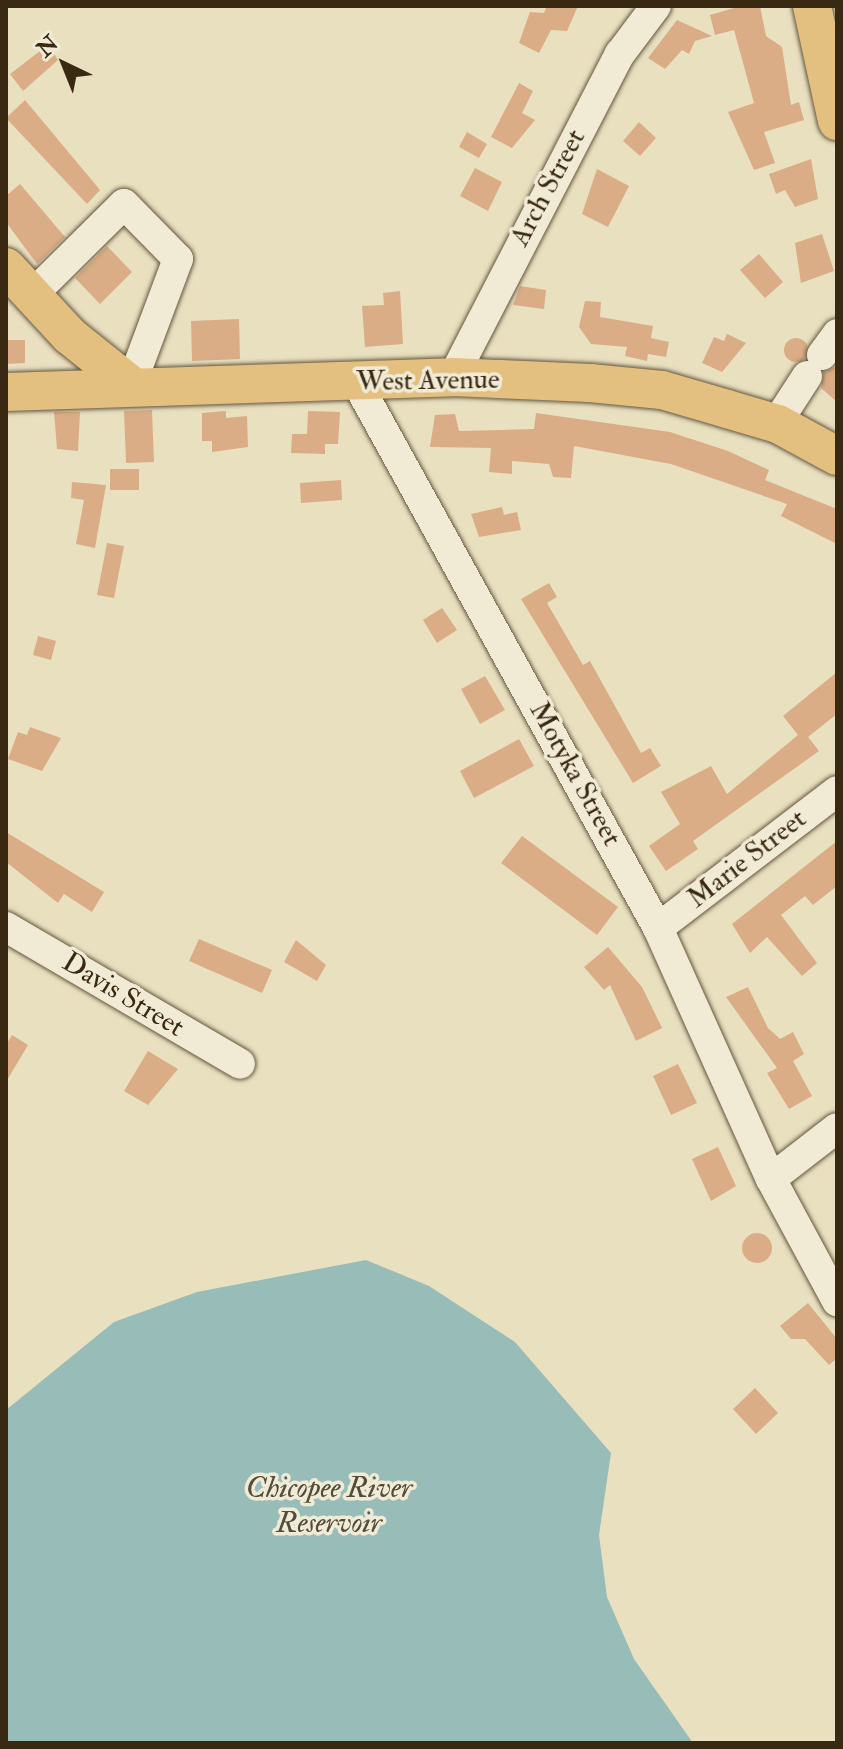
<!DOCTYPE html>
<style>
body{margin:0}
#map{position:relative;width:843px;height:1749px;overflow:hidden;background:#e9e0c0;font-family:"IM FELL Double Pica",serif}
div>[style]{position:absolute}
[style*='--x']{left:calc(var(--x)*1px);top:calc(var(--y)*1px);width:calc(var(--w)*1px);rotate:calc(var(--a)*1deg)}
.water>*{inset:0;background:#98bcb8}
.building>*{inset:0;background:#daad86}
.round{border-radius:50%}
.roads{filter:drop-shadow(0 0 2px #65563e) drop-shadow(0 0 2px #65563e)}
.minor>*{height:30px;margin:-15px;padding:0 15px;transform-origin:15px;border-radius:15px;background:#f1ebd6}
.major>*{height:38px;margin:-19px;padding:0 19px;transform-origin:19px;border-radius:19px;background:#e4c080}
span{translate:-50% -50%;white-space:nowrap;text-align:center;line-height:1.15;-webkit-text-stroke:7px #f1ebd6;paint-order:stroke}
.street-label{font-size:28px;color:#392812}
.water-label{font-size:30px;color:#514d3c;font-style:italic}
.frame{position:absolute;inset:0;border:8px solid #392812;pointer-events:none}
.north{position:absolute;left:24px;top:24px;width:80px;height:80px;-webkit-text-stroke:6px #f1ebd6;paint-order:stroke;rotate:317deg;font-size:22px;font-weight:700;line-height:32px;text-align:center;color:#392812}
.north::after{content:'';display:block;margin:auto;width:28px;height:36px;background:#392812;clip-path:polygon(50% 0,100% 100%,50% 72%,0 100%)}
</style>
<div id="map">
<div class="water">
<div style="clip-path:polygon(366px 1260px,429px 1286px,515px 1342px,611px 1453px,599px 1535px,607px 1597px,634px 1659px,693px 1743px,6px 1743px,6px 1410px,114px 1322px,197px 1292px)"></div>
</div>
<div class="building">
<div style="clip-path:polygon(547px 6px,578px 6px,567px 31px,551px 30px,539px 53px,519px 43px,530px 12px,544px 13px)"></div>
<div style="clip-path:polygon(741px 6px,760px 6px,766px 36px,782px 47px,791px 105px,799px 102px,804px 120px,764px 132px,775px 163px,754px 170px,728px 112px,754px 103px,734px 30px,715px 35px,710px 15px)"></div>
<div style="clip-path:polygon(677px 20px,712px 36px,695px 41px,689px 54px,682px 50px,665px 69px,648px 58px)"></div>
<div style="clip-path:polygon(48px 45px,58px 60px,23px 91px,10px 74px)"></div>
<div style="clip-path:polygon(519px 83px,533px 91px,522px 113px,535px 120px,512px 148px,491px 137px)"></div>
<div style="clip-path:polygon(25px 100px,100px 190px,87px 204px,6px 118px)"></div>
<div style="clip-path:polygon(639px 122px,656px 138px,640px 156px,623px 141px)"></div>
<div style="clip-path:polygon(467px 132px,487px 144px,479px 158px,459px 147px)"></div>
<div style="clip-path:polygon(811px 159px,818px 199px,795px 207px,785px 190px,776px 194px,769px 174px)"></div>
<div style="clip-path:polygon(475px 168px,502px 182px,488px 211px,460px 196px)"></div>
<div style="clip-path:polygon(597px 169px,629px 186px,608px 227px,582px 214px)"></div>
<div style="clip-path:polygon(20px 184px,65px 237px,37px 264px,6px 222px,6px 196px)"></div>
<div style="clip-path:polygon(822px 234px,834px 271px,801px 283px,795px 243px)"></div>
<div style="clip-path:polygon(107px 246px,132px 272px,100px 304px,75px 278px)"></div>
<div style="clip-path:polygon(759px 254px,783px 282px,765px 298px,740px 270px)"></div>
<div style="clip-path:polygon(520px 286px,546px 290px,544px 309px,513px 305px)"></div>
<div style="clip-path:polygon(400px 291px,403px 344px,365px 347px,362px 306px,384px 305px,383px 293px)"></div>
<div style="clip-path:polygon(585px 301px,601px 302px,600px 317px,653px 326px,651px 338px,669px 342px,666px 357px,648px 354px,647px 361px,625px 356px,627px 347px,591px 344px,579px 327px)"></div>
<div style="clip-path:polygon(239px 319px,240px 359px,192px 361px,191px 321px)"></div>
<div style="clip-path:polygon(727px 334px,746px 343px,722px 372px,702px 363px,714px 337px,724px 341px)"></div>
<div class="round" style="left:784px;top:338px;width:24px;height:24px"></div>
<div style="clip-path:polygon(6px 340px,25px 340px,25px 363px,6px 364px)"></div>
<div style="clip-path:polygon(835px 367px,837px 369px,837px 402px,821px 388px,824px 372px)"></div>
<div style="clip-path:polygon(152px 410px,154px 462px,126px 463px,124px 411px)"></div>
<div style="clip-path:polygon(226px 411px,226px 418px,247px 416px,248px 447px,212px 452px,212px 441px,202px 441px,202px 413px)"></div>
<div style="clip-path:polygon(308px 411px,340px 412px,338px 444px,325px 444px,325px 454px,291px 453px,292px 434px,307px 434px)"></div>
<div style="clip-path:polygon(54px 412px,80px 412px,78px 451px,57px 449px)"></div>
<div style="clip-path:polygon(536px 413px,670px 432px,728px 451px,769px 470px,765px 480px,837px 509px,837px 544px,781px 516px,787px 504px,671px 464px,574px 446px,571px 478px,553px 477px,549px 464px,512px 461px,512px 474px,489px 472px,491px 448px,430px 447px,435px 415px,455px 414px,459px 431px,534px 429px)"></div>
<div style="clip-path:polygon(110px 469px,139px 469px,139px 490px,110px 490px)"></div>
<div style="clip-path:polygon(341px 480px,342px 500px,301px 503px,300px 483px)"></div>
<div style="clip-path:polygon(72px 482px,106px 485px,95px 548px,76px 544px,84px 500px,71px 498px)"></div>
<div style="clip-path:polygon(502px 507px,504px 515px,517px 512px,521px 530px,479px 537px,471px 514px)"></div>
<div style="clip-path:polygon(107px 543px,124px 546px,114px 598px,97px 595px)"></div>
<div style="clip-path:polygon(549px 583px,557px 597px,547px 603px,583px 665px,590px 661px,641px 753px,650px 748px,661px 766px,633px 783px,521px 599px)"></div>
<div style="clip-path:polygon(442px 608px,457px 630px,437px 643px,423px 620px)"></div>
<div style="clip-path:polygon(38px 636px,56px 641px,51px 660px,33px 655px)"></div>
<div style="clip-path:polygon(837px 672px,837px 714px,808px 737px,819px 751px,693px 841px,698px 849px,666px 871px,649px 846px,680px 824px,661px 792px,711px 766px,727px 794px,798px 735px,783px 716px)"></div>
<div style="clip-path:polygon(485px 676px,505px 710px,480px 724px,461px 689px)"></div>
<div style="clip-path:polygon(30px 727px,61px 738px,42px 771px,8px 759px,18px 732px,27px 735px)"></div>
<div style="clip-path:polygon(519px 739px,534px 766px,474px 798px,460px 771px)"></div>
<div style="clip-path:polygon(6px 832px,104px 892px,92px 912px,64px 894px,58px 903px,6px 862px)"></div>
<div style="clip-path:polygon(522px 836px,618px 907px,597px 935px,501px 863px)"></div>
<div style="clip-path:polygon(837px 841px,837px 886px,813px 905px,805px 896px,781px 915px,817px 963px,802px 976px,767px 937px,750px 953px,732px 924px)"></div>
<div style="clip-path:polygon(199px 939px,272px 970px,262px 993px,189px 961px)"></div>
<div style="clip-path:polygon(296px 940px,326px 965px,317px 981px,284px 962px)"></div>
<div style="clip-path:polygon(608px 947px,642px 987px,662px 1028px,636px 1041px,610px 985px,604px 990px,584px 967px)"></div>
<div style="clip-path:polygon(748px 987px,768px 1028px,780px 1039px,793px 1032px,804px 1054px,793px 1061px,812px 1096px,789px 1109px,767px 1073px,777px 1068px,726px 997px)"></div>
<div style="clip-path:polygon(12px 1035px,28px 1045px,6px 1082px,6px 1045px)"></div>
<div style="clip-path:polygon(148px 1051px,178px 1069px,148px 1105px,124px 1091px)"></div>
<div style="clip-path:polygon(678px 1064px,697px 1103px,671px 1115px,653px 1076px)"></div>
<div style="clip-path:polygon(718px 1147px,736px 1186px,711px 1201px,692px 1159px)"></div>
<div class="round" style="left:742px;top:1233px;width:30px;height:30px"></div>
<div style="clip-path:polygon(808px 1303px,837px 1339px,837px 1358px,829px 1365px,805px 1339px,791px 1339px,780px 1326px)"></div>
<div style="clip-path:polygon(755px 1388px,778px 1413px,756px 1434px,733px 1409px)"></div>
</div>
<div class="roads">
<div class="minor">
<div style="--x:32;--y:295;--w:129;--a:-44.7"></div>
<div style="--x:124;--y:204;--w:77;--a:45.5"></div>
<div style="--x:178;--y:259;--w:134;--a:110.5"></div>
<div style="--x:822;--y:355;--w:26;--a:-54"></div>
<div style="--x:453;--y:377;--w:364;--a:-62.7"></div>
<div style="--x:620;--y:54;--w:60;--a:-53.1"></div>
<div style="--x:356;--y:381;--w:625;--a:61.1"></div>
<div style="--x:658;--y:928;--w:275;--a:65.8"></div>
<div style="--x:771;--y:1179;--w:139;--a:61.6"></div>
<div style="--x:776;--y:424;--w:57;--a:-57.1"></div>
<div style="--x:6;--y:927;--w:271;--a:30.3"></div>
<div style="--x:658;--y:928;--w:225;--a:-37.4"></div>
<div style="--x:771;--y:1179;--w:83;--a:-37.7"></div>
</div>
<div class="major">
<div style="--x:812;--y:6;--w:118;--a:77.7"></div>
<div style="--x:6;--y:267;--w:94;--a:47.2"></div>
<div style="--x:70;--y:336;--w:78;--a:38.8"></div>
<div style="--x:6;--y:392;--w:447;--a:-1.9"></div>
<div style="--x:453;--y:377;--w:137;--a:2.5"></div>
<div style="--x:590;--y:383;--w:72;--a:5.6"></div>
<div style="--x:662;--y:390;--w:68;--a:16.3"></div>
<div style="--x:727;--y:409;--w:53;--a:16.4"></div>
<div style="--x:778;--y:424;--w:67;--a:28.5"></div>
</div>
</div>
<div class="street-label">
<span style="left:548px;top:188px;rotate:-62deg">Arch Street</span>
<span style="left:428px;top:381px;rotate:-1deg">West Avenue</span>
<span style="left:575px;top:774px;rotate:61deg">Motyka Street</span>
<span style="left:747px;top:859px;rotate:-38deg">Marie Street</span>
<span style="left:123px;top:995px;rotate:31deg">Davis Street</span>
</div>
<div class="water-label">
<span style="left:329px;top:1505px">Chicopee River<br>Reservoir</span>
</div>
<div class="frame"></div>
<div class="north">N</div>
</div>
